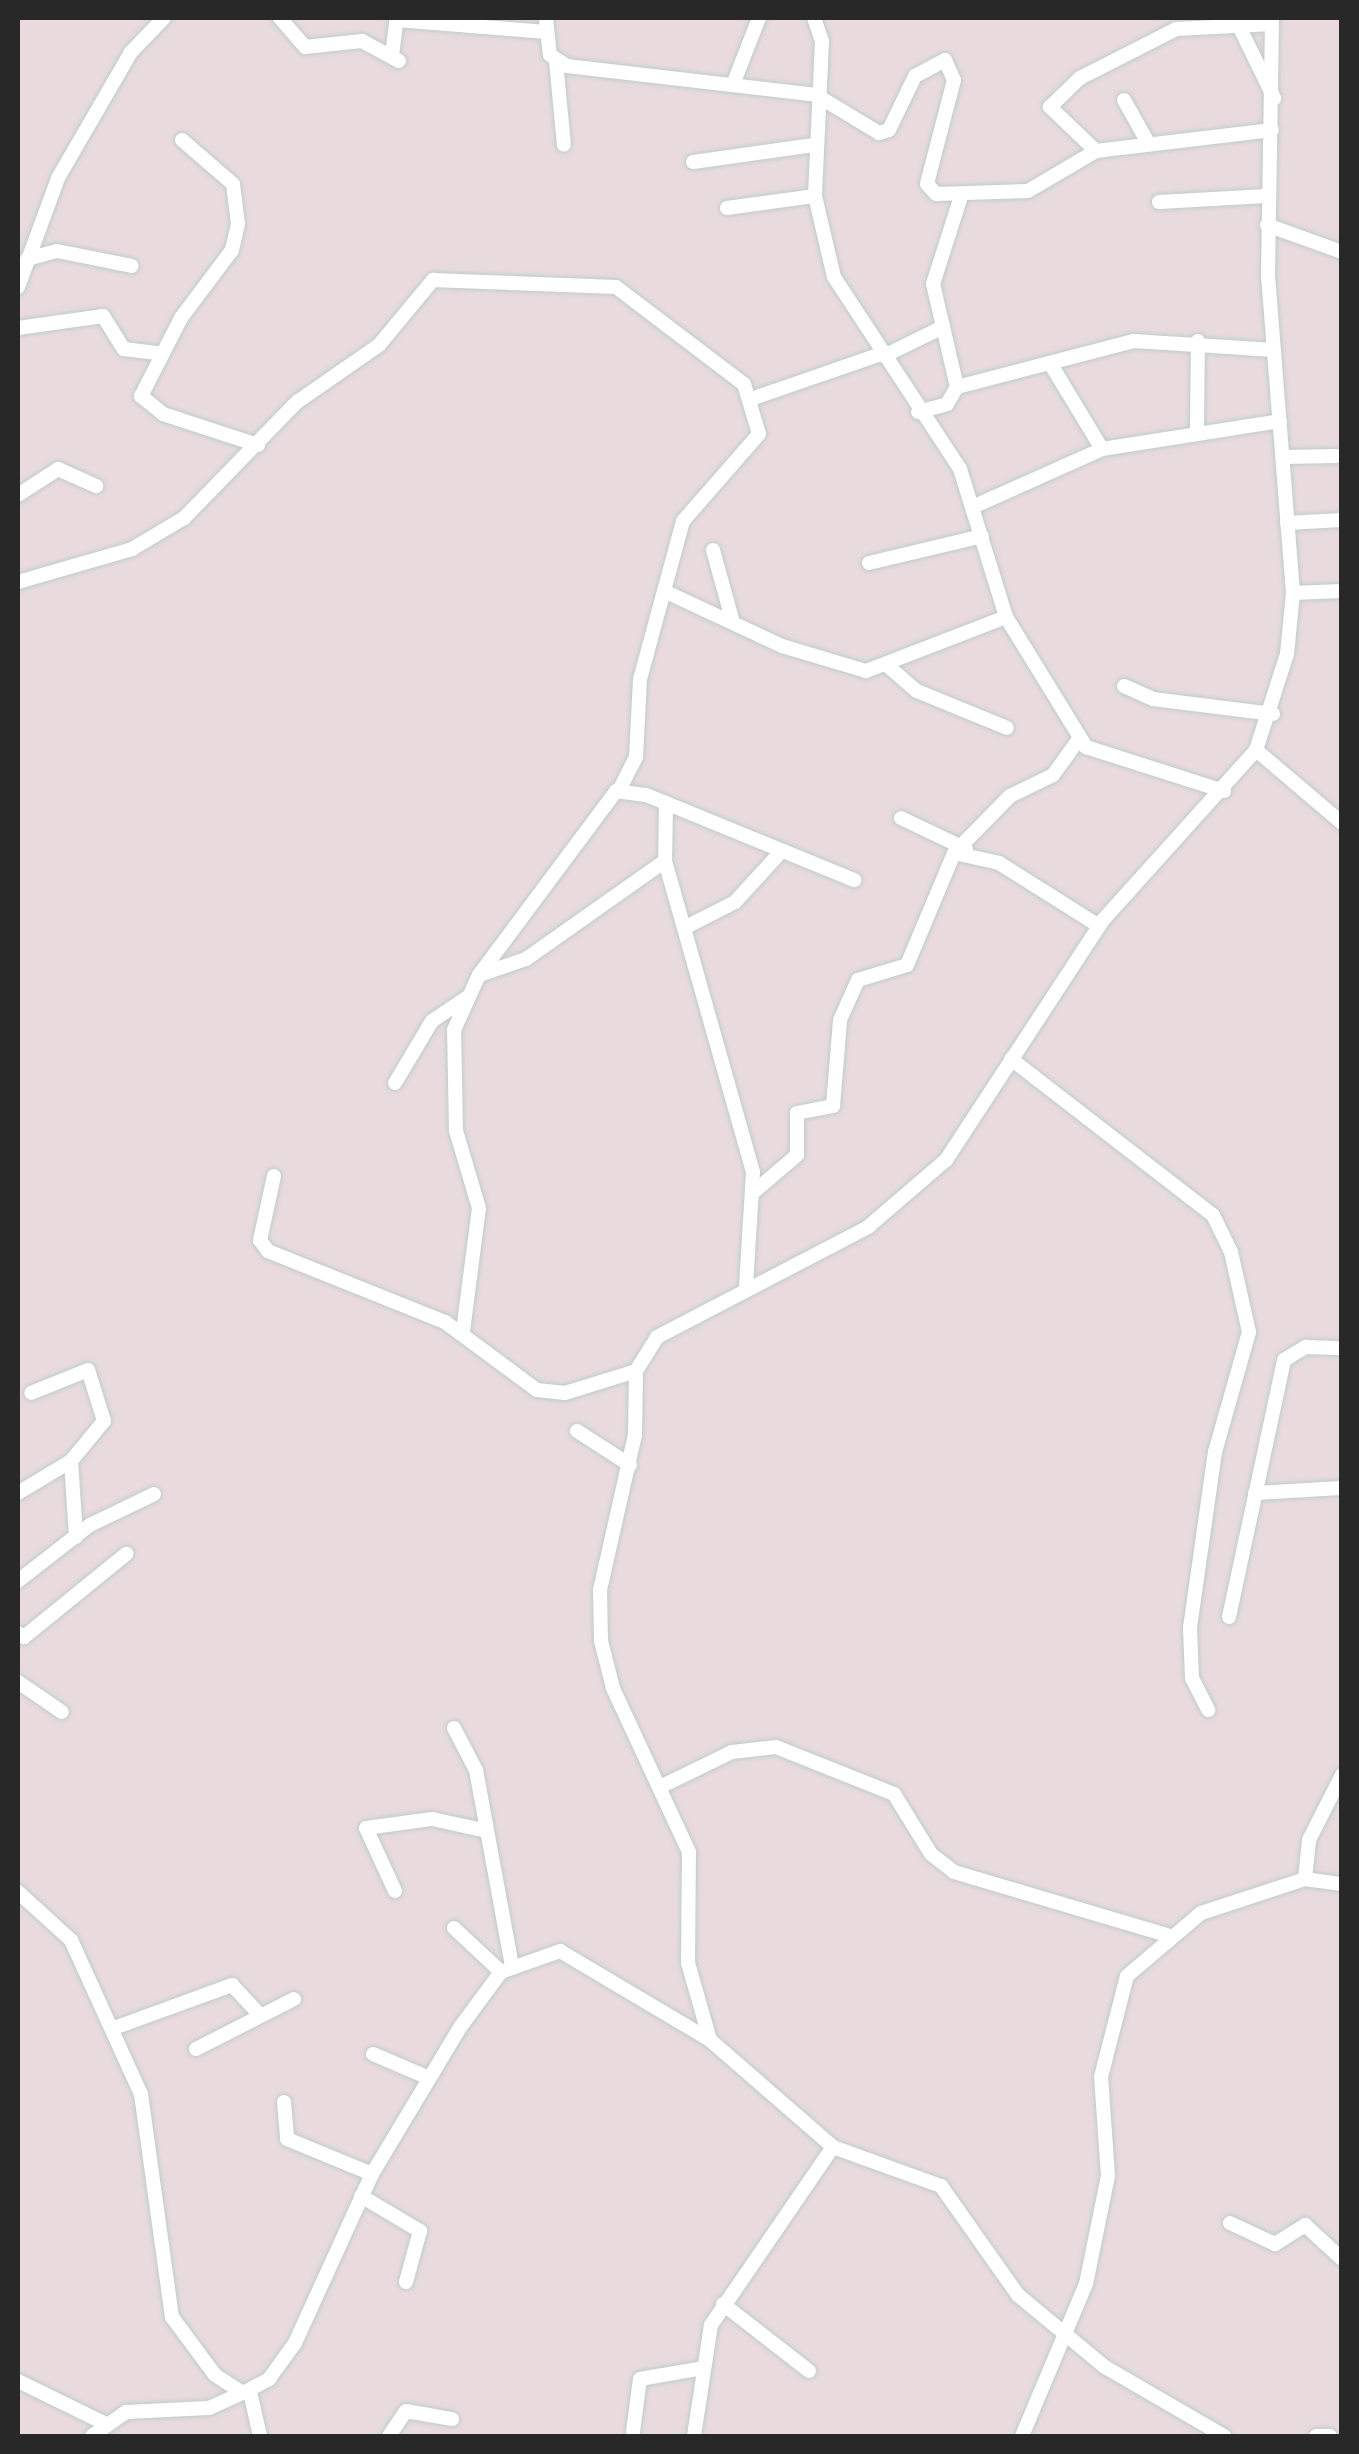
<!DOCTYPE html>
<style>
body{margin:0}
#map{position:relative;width:1359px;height:2454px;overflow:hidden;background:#e9dbdd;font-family:"Fira Sans",sans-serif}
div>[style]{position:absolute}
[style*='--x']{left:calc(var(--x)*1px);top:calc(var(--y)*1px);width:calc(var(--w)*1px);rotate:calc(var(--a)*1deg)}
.roads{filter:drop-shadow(0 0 2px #bfccce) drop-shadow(0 0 2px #bfccce)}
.minor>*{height:14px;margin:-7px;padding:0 7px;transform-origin:7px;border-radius:7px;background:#fff}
span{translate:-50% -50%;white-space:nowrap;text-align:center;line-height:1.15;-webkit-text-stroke:8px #fff;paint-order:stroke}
.frame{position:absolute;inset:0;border:20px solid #282828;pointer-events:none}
</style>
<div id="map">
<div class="roads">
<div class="minor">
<div style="--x:280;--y:18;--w:38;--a:49"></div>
<div style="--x:305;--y:47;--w:57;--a:-6"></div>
<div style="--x:362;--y:41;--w:42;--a:28.4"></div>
<div style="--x:546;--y:18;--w:37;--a:84"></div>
<div style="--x:550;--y:55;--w:20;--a:33"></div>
<div style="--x:567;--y:66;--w:251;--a:6.6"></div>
<div style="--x:816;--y:95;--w:74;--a:31.1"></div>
<div style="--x:879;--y:133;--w:10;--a:-17"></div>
<div style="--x:889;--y:130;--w:60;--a:-64.3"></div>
<div style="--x:915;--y:76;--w:34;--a:-28"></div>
<div style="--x:945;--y:60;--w:22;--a:66"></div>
<div style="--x:954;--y:80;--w:107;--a:104.6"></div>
<div style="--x:927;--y:184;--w:13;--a:48"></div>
<div style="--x:936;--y:194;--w:92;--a:-1.9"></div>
<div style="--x:1028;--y:191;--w:79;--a:-30.5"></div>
<div style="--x:1096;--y:151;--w:177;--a:-6.8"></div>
<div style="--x:814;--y:18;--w:24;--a:71"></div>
<div style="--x:822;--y:41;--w:155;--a:92.6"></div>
<div style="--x:815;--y:196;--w:83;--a:76.8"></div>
<div style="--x:834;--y:277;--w:230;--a:56.7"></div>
<div style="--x:960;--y:469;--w:155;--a:72.7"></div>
<div style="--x:1006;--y:617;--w:153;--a:58.4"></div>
<div style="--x:1086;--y:747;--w:145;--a:17.7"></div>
<div style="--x:397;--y:20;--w:150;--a:4.6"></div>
<div style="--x:1237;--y:22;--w:85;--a:64"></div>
<div style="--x:392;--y:56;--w:38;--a:-83"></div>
<div style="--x:556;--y:61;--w:84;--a:84.6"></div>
<div style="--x:734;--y:82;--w:69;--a:-68.7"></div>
<div style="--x:1124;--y:100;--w:47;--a:60.7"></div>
<div style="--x:182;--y:140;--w:67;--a:40.8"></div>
<div style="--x:233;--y:184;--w:40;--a:82.9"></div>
<div style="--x:238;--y:224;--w:27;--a:103"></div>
<div style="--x:232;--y:250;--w:85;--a:126.9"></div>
<div style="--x:181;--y:318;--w:88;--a:117.1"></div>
<div style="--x:141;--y:396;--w:28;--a:39"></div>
<div style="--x:163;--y:414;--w:100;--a:18.1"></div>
<div style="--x:1096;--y:151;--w:64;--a:-136.3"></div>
<div style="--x:1050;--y:107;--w:42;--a:-44"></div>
<div style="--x:1080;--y:78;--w:108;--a:-27"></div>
<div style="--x:1176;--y:29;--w:96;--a:-3"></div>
<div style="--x:693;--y:162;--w:122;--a:-8"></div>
<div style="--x:1159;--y:202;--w:107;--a:-3.2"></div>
<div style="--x:727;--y:208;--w:89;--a:-7.8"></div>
<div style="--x:1267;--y:225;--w:80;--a:19.8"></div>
<div style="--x:27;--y:259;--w:31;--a:-15"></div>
<div style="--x:57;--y:251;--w:76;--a:11.3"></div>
<div style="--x:18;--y:287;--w:116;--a:-69.8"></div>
<div style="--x:58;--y:178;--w:146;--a:-59.9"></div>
<div style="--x:131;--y:52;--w:47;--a:-45.9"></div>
<div style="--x:18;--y:328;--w:86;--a:-8"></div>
<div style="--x:103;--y:316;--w:39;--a:58"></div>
<div style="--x:124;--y:349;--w:38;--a:7"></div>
<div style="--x:884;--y:356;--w:66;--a:-26.2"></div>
<div style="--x:1050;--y:363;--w:100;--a:58.8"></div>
<div style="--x:957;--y:387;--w:106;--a:-103.1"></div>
<div style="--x:933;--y:284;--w:92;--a:-72.3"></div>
<div style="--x:751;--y:399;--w:138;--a:-19.1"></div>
<div style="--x:918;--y:412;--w:30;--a:-15"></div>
<div style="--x:947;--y:404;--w:20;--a:-60"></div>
<div style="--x:957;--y:387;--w:183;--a:-14.6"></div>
<div style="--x:1134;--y:341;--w:140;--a:3.7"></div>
<div style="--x:1197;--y:432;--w:91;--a:-89.4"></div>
<div style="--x:1285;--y:457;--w:51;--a:-1.1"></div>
<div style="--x:18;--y:495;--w:48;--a:-33"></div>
<div style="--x:58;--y:469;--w:42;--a:24.1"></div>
<div style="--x:977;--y:505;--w:137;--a:-24.1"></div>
<div style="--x:1102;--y:449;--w:180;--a:-8.9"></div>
<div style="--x:1287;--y:523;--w:55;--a:-3.1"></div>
<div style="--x:713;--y:550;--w:72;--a:74.6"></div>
<div style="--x:869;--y:563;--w:116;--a:-13.4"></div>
<div style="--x:18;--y:582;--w:119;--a:-16.1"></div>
<div style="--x:132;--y:549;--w:61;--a:-30.8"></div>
<div style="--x:184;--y:518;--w:162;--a:-45.8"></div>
<div style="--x:297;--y:402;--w:100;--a:-34.8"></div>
<div style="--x:379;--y:345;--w:85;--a:-50.3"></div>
<div style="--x:433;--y:280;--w:183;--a:2.2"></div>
<div style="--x:616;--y:287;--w:161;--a:37.2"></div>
<div style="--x:744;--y:384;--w:52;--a:73.3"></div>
<div style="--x:759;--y:434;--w:116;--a:131.1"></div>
<div style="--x:683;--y:521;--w:164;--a:105.2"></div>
<div style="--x:640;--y:679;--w:78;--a:92.9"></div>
<div style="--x:636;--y:757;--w:36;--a:117"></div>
<div style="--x:664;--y:591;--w:130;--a:25"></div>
<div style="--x:782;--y:646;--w:88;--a:16.6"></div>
<div style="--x:866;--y:671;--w:150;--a:-21.1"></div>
<div style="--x:1293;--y:593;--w:49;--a:-2.3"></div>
<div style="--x:889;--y:667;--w:37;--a:41"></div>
<div style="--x:917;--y:691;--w:97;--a:22.3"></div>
<div style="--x:1124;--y:686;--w:32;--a:24"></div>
<div style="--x:1153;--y:699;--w:121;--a:7.1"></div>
<div style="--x:1256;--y:750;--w:113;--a:40.3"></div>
<div style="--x:666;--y:806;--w:55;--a:91"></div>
<div style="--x:665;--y:861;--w:323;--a:74.2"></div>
<div style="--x:753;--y:1172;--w:116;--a:93.5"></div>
<div style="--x:901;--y:818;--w:72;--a:25.5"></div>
<div style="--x:961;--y:846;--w:70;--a:-45.6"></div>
<div style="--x:1010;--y:796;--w:48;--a:-26"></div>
<div style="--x:1053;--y:775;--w:44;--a:-54.2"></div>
<div style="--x:684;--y:928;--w:57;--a:-27"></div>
<div style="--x:735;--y:902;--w:65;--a:-47.5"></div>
<div style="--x:479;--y:975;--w:50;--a:-18.8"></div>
<div style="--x:526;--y:959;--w:170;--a:-35.2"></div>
<div style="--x:1011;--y:1059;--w:255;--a:37.7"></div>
<div style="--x:1213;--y:1215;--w:41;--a:64.1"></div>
<div style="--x:1231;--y:1252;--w:82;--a:77.3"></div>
<div style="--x:1249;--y:1332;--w:125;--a:105.8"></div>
<div style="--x:1215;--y:1452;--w:178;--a:98.1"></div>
<div style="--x:1190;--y:1628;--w:50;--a:87.7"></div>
<div style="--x:1192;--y:1678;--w:36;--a:63"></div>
<div style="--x:395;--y:1083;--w:72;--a:-59.2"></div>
<div style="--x:432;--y:1021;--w:43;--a:-33.7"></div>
<div style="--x:274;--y:1176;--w:66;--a:102.3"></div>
<div style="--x:260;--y:1240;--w:14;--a:54"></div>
<div style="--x:268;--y:1251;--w:191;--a:21.9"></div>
<div style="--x:445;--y:1322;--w:114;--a:36.5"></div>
<div style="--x:537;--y:1390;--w:28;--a:6"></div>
<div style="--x:565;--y:1393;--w:74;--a:-17.2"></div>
<div style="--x:755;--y:1191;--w:55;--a:-40.6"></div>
<div style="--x:797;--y:1155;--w:42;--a:-90"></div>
<div style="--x:797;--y:1113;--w:37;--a:-11"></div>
<div style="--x:833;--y:1106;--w:86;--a:-85.3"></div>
<div style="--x:840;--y:1020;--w:44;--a:-65.8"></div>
<div style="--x:858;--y:980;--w:51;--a:-17"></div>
<div style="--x:907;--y:965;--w:121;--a:-67.2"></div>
<div style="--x:954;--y:853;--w:46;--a:12.5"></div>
<div style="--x:999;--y:863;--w:118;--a:32.2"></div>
<div style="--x:463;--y:1331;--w:124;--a:-82.6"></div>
<div style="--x:479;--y:1208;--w:80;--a:-106.6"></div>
<div style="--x:456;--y:1131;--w:101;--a:-91.1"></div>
<div style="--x:454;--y:1030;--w:60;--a:-65.6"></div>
<div style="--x:479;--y:975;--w:229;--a:-53.3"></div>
<div style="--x:616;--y:791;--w:30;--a:8"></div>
<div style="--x:646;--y:795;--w:225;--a:22.2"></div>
<div style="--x:577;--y:1431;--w:63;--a:32.7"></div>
<div style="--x:71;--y:1461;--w:76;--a:86.2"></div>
<div style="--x:18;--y:1493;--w:62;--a:-31.1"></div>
<div style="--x:71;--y:1461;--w:52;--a:-50.5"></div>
<div style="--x:104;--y:1421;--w:53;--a:-107.4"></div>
<div style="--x:88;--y:1370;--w:61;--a:158"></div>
<div style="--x:1255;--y:1493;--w:87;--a:-3.3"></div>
<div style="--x:18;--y:1581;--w:91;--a:-37.9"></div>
<div style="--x:90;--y:1525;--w:71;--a:-25.8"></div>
<div style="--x:1229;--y:1617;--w:263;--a:-77.9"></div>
<div style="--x:1284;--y:1360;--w:26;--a:-31"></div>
<div style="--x:1306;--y:1347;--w:36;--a:2"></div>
<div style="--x:18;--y:1633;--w:7;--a:34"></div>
<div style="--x:24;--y:1637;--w:132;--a:-39.1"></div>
<div style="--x:18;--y:1682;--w:53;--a:34.3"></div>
<div style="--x:454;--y:1728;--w:47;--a:62.4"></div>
<div style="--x:476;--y:1770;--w:199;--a:79.6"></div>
<div style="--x:664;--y:1785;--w:76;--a:-25.9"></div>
<div style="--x:732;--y:1752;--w:44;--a:-6.5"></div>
<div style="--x:776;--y:1747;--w:127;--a:21.7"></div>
<div style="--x:894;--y:1794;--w:70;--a:58.3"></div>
<div style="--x:931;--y:1854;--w:29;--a:38"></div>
<div style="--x:954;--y:1872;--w:222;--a:16.5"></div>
<div style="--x:1305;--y:1879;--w:39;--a:-84"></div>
<div style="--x:1309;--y:1840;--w:73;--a:-63.1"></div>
<div style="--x:395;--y:1891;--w:69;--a:-114.7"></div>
<div style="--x:366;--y:1828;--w:67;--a:-7.8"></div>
<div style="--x:432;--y:1819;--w:56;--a:12.3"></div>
<div style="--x:18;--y:1892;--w:72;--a:42.2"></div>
<div style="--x:71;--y:1940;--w:169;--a:65.6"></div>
<div style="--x:141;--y:2094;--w:225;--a:82.1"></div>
<div style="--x:172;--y:2317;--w:72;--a:53.4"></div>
<div style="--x:215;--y:2375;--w:33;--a:33"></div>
<div style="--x:243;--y:2393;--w:30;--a:-28"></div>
<div style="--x:269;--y:2379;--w:44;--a:-54.2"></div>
<div style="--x:295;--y:2343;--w:186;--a:-65.5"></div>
<div style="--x:372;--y:2174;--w:173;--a:-59"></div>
<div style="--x:461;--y:2026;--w:67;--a:-53.5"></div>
<div style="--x:501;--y:1972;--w:63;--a:-19.6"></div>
<div style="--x:560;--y:1951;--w:174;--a:30.7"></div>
<div style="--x:710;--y:2040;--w:163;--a:41"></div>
<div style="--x:833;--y:2147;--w:115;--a:19.9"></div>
<div style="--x:941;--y:2186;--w:133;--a:54.8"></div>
<div style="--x:1018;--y:2295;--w:113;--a:39.6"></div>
<div style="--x:1105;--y:2367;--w:138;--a:30.1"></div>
<div style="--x:454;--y:1928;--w:64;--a:43.1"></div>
<div style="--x:114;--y:2028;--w:126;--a:-20"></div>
<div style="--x:232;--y:1985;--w:37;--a:47"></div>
<div style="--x:710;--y:2040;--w:80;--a:-105.9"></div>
<div style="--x:688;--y:1963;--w:111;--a:-89.5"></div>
<div style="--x:689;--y:1852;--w:181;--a:-114.9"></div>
<div style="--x:613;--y:1688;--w:49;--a:-104.3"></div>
<div style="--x:601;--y:1641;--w:51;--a:-91.1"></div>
<div style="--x:600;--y:1590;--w:159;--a:-77.3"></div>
<div style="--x:635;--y:1435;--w:64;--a:-89.1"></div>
<div style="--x:636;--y:1371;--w:40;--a:-58"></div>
<div style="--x:657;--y:1337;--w:238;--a:-27.5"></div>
<div style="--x:868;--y:1227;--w:103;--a:-40.7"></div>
<div style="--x:946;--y:1160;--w:287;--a:-56.8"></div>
<div style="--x:1103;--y:920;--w:229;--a:-48"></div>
<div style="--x:1256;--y:750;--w:101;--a:-72.1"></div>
<div style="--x:1287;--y:654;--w:61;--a:-84.4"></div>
<div style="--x:1293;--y:593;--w:318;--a:-94.5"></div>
<div style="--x:1268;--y:276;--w:258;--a:-89.1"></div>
<div style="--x:196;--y:2049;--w:110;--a:-27"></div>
<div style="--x:373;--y:2054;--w:61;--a:23.2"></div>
<div style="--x:284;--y:2102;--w:37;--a:85"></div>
<div style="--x:287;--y:2139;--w:92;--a:22.4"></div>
<div style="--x:361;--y:2196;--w:69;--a:30.7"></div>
<div style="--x:420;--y:2231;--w:53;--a:105.4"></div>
<div style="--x:1230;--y:2223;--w:50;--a:25"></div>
<div style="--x:1275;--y:2244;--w:36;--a:-32"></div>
<div style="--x:1305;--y:2225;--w:50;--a:42.6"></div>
<div style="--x:723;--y:2304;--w:109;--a:37.9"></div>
<div style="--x:18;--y:2381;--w:98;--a:26"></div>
<div style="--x:250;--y:2392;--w:45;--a:77.2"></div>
<div style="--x:633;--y:2432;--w:53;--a:-82.5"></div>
<div style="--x:640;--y:2379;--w:65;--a:-9.8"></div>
<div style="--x:92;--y:2436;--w:42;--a:-35.2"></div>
<div style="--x:126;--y:2412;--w:83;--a:-2.8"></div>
<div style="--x:209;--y:2408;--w:37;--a:-24"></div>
<div style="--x:389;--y:2436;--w:30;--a:-56"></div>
<div style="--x:406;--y:2411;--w:47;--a:9.9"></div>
<div style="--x:694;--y:2436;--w:112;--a:-81.3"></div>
<div style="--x:711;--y:2325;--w:216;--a:-55.6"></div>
<div style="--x:1022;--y:2436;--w:165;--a:-67.2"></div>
<div style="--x:1086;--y:2284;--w:110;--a:-78.5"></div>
<div style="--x:1108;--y:2176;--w:99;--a:-94"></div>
<div style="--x:1101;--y:2077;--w:104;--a:-75.6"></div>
<div style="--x:1127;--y:1976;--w:97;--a:-40.4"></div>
<div style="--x:1201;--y:1913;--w:109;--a:-18.1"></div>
<div style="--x:1305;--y:1879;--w:37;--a:8"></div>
<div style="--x:1316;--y:2436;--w:14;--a:0"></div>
</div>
</div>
<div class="frame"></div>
</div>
